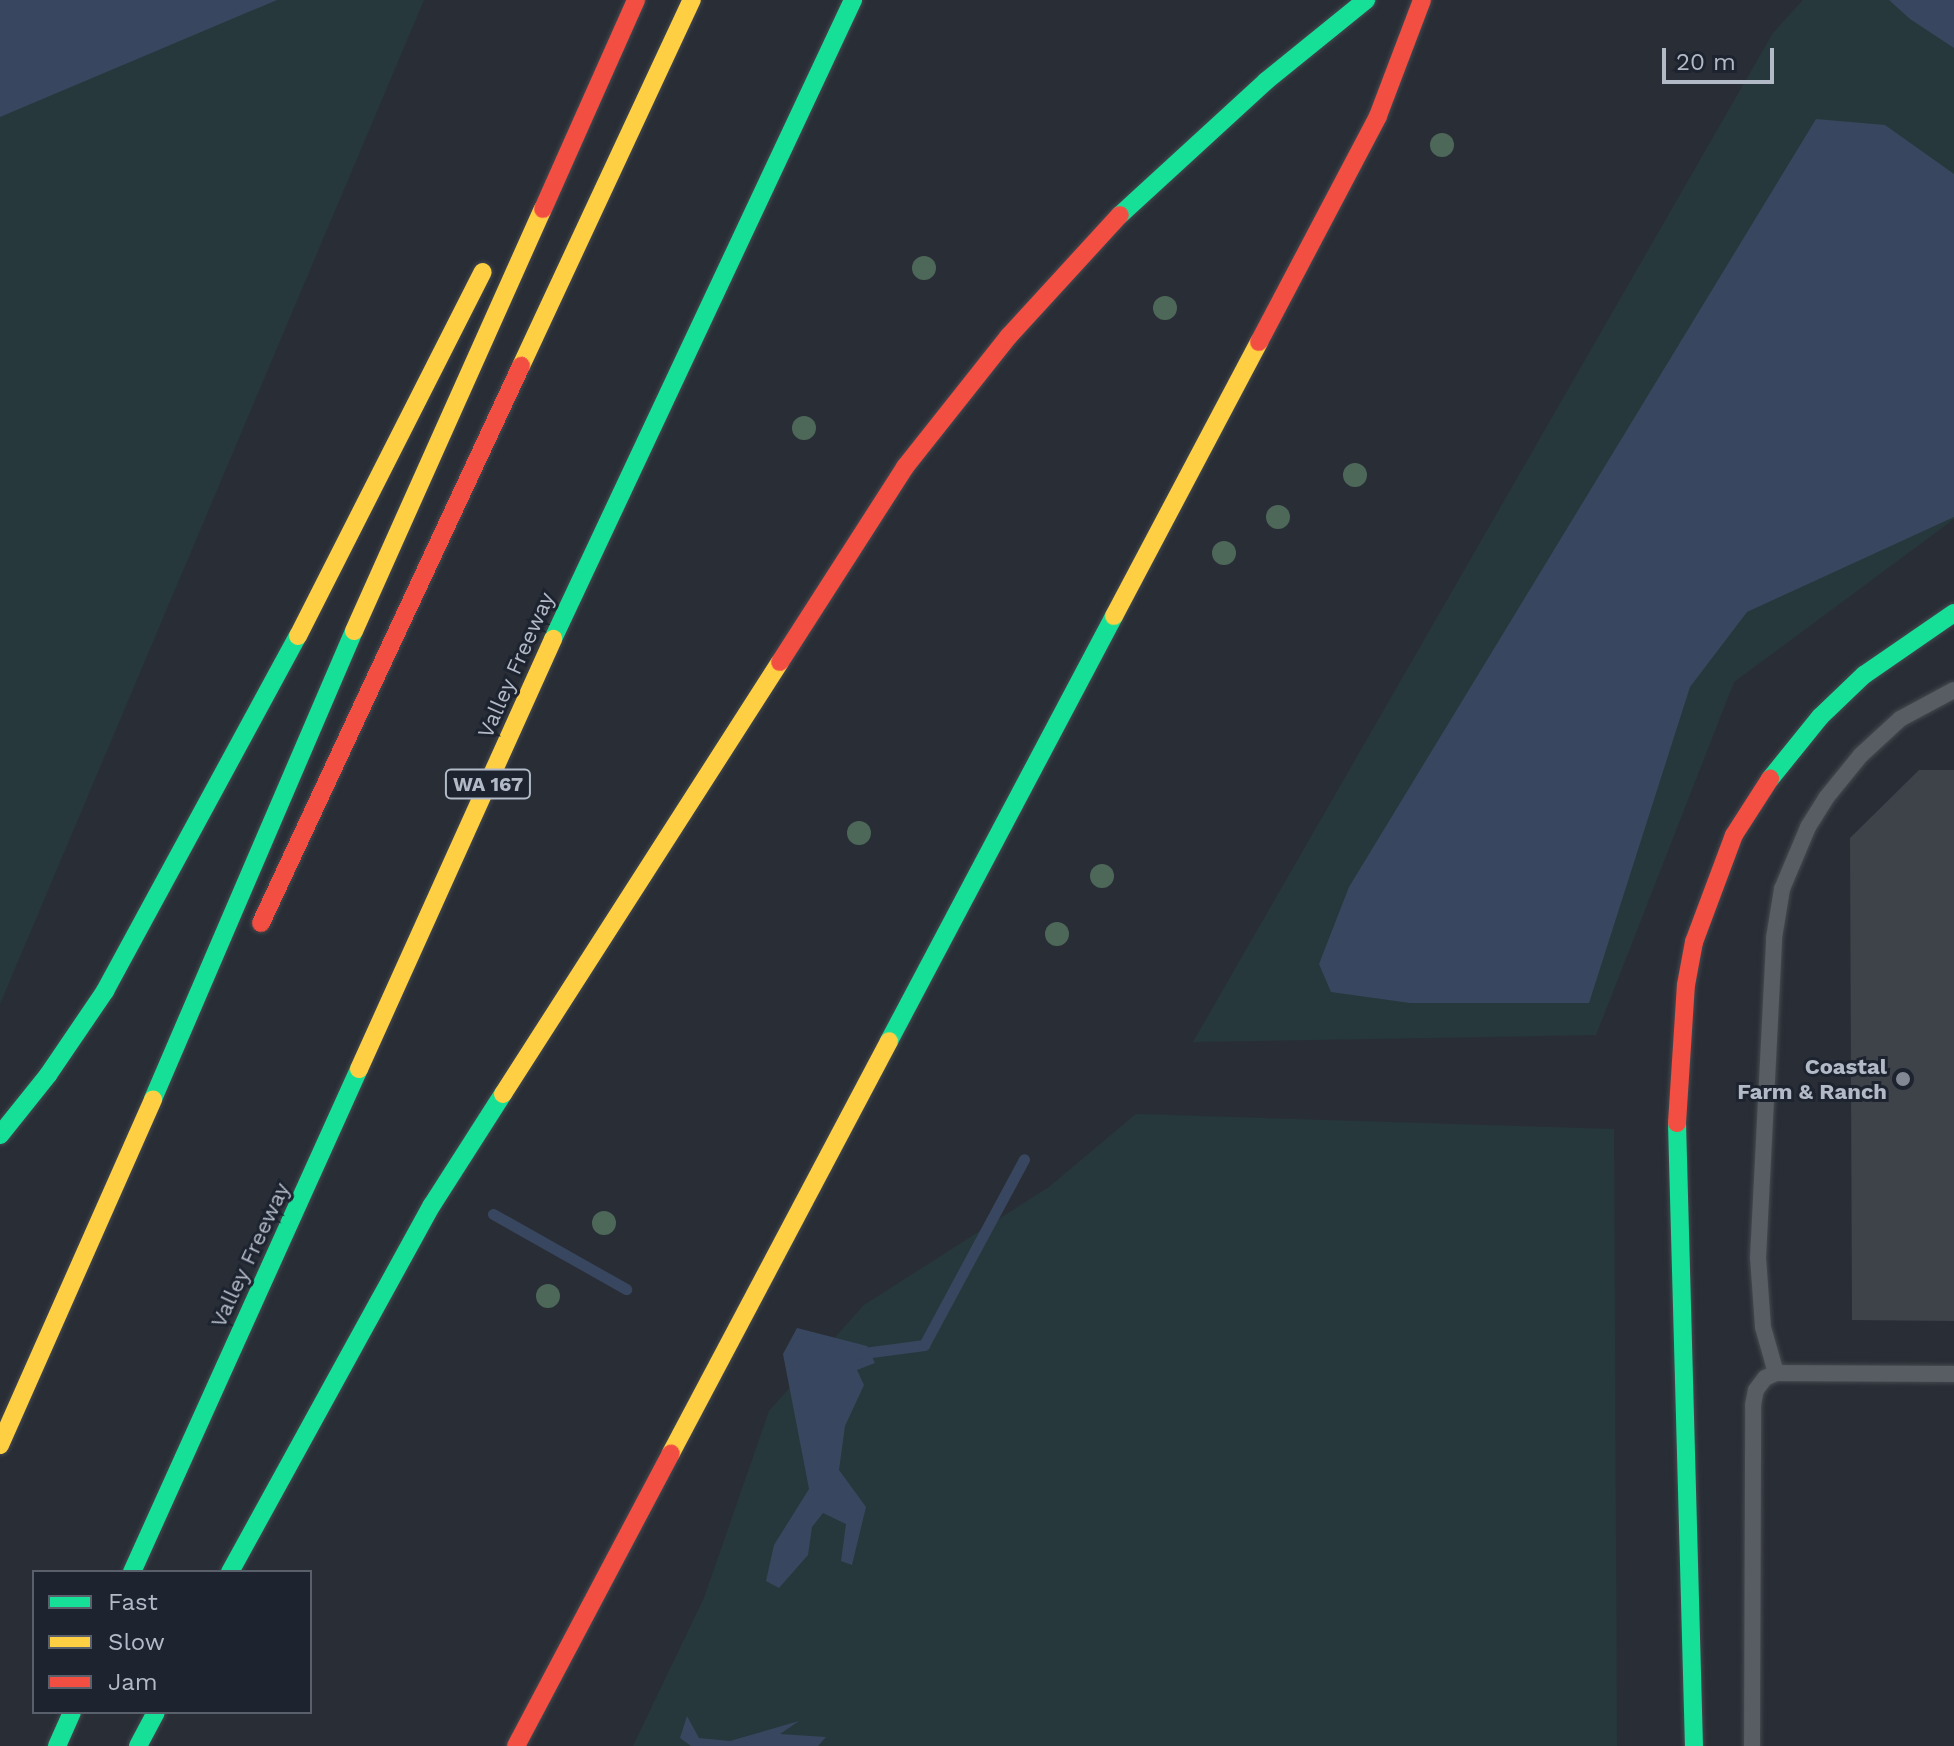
<!DOCTYPE html>
<style>
body{margin:0}
#map{position:relative;width:1954px;height:1746px;overflow:hidden;background:#292e36;font-family:"Work Sans",sans-serif}
div>[style]{position:absolute}
[style*='--x']{left:calc(var(--x)*1px);top:calc(var(--y)*1px);width:calc(var(--w)*1px);rotate:calc(var(--a)*1deg)}
.green>*{inset:0;background:#26383b}
.water>*{inset:0;background:#38475f}
.stream>*{height:11px;margin:-5.5px;padding:0 5.5px;transform-origin:5.5px;border-radius:5.5px;background:#38475f}
.building>*{inset:0;background:#3e434a}
.roads{filter:drop-shadow(0 0 2px #45494f) drop-shadow(0 0 2px #45494f)}
.lane>*{height:16px;margin:-8px;padding:0 8px;transform-origin:8px;border-radius:8px;background:#585c63}
.fast>*{height:18px;margin:-9px;padding:0 9px;transform-origin:9px;border-radius:9px;background:#16e098}
.slow>*{height:18px;margin:-9px;padding:0 9px;transform-origin:9px;border-radius:9px;background:#ffcf43}
.jam>*{height:18px;margin:-9px;padding:0 9px;transform-origin:9px;border-radius:9px;background:#f24e42}
.trees>*{width:24px;height:24px;margin:-12px;border-radius:50%;background:#4d6859}
.dots>*{width:22px;height:22px;translate:-50% -50%;box-sizing:border-box;border:4px solid #1d2430;border-radius:50%}
span{translate:-50% -50%;white-space:nowrap;text-align:center;line-height:1.15;-webkit-text-stroke:6px #1d2430;paint-order:stroke}
.shield-label span{padding:2px 6px;background:#1d2430;border:2px solid;border-radius:6px;-webkit-text-stroke-width:0}
.shield-label{font-size:20px;color:#b3bac7;font-weight:700}
.street-label{font-size:22px;color:#b3bac7}
.poi-label{font-size:22px;color:#b3bac7;font-weight:700}
.right{translate:-100% -50%;text-align:right}
.legend{position:absolute;left:32px;top:1570px;width:280px;height:144px;box-sizing:border-box;background:#1d2430;border:2px solid #59606c;margin:0;padding:10px 14px;list-style:none;font-size:24px;color:#b3bac7}
.legend li{display:flex;align-items:center;gap:16px;height:40px}
.legend b{width:40px;border:2px solid #59606c}
.scale{position:absolute;left:1662px;top:48px;width:112px;height:36px;box-sizing:border-box;border:4px solid #b3bac7;border-top:0;padding-left:10px;font-size:24px;line-height:28px;white-space:nowrap;color:#b3bac7;-webkit-text-stroke:6px #1d2430;paint-order:stroke}
</style>
<div id="map">
<div class="green">
<div style="clip-path:polygon(0 0,424px 0,0 1004px)"></div>
<div style="clip-path:polygon(1803px 0,1954px 0,1954px 519px,1734px 682px,1596px 1035px,1193px 1042px,1773px 33px)"></div>
<div style="clip-path:polygon(1136px 1114px,1614px 1129px,1617px 1746px,633px 1746px,704px 1598px,769px 1411px,864px 1305px,1049px 1187px)"></div>
</div>
<div class="water">
<div style="clip-path:polygon(0 0,277px 0,0 117px)"></div>
<div style="clip-path:polygon(1889px 0,1954px 0,1954px 48px,1910px 19px)"></div>
<div style="clip-path:polygon(1816px 119px,1885px 125px,1954px 174px,1954px 517px,1747px 612px,1690px 687px,1589px 1003px,1410px 1003px,1331px 992px,1319px 964px,1349px 887px)"></div>
<div style="clip-path:polygon(797px 1328px,867px 1346px,875px 1363px,857px 1370px,864px 1385px,845px 1426px,839px 1470px,866px 1507px,852px 1565px,841px 1561px,846px 1524px,823px 1513px,812px 1527px,808px 1555px,779px 1588px,766px 1581px,774px 1545px,809px 1489px,783px 1354px)"></div>
<div style="clip-path:polygon(687px 1716px,699px 1738px,730px 1741px,799px 1721px,780px 1734px,826px 1737px,818px 1746px,691px 1746px,680px 1738px)"></div>
</div>
<div class="stream">
<div style="--x:493;--y:1214;--w:153;--a:29.4"></div>
<div style="--x:856;--y:1354;--w:69;--a:-7.5"></div>
<div style="--x:924;--y:1345;--w:211;--a:-61.7"></div>
</div>
<div class="building">
<div style="clip-path:polygon(1919px 770px,1954px 770px,1954px 1321px,1852px 1320px,1850px 838px)"></div>
</div>
<div class="roads">
<div class="lane">
<div style="--x:1776;--y:1373;--w:48;--a:-105.8"></div>
<div style="--x:1763;--y:1327;--w:69;--a:-94.1"></div>
<div style="--x:1758;--y:1258;--w:320;--a:-87.1"></div>
<div style="--x:1774;--y:938;--w:50;--a:-80.7"></div>
<div style="--x:1782;--y:889;--w:67;--a:-67.2"></div>
<div style="--x:1808;--y:827;--w:34;--a:-58"></div>
<div style="--x:1826;--y:798;--w:55;--a:-50.9"></div>
<div style="--x:1861;--y:755;--w:53;--a:-42.7"></div>
<div style="--x:1900;--y:719;--w:61;--a:-28.2"></div>
<div style="--x:1752;--y:1746;--w:341;--a:-89.8"></div>
<div style="--x:1753;--y:1405;--w:15;--a:-79"></div>
<div style="--x:1756;--y:1390;--w:15;--a:-53"></div>
<div style="--x:1765;--y:1378;--w:12;--a:-24"></div>
<div style="--x:1776;--y:1373;--w:178;--a:0.3"></div>
</div>
<div class="fast">
<div style="--x:1120;--y:215;--w:198;--a:-42.5"></div>
<div style="--x:1266;--y:81;--w:129;--a:-39"></div>
<div style="--x:553;--y:639;--w:706;--a:-64.85"></div>
<div style="--x:1770;--y:779;--w:80;--a:-51.1"></div>
<div style="--x:1820;--y:717;--w:61;--a:-43.7"></div>
<div style="--x:1864;--y:675;--w:109;--a:-34.6"></div>
<div style="--x:889;--y:1041;--w:481;--a:-62.1"></div>
<div style="--x:153;--y:1099;--w:509;--a:-66.76"></div>
<div style="--x:1677;--y:1123;--w:623;--a:88.44"></div>
<div style="--x:0;--y:1135;--w:77;--a:-51.3"></div>
<div style="--x:48;--y:1075;--w:102;--a:-55.8"></div>
<div style="--x:105;--y:991;--w:404;--a:-61.5"></div>
<div style="--x:132;--y:1572;--w:552;--a:-65.71"></div>
<div style="--x:230;--y:1572;--w:419;--a:-61.2"></div>
<div style="--x:432;--y:1205;--w:132;--a:-57.4"></div>
<div style="--x:57;--y:1746;--w:37;--a:-66"></div>
<div style="--x:138;--y:1746;--w:38;--a:-62"></div>
</div>
<div class="slow">
<div style="--x:521;--y:366;--w:404;--a:-65"></div>
<div style="--x:1114;--y:616;--w:310;--a:-62.1"></div>
<div style="--x:354;--y:631;--w:462;--a:-65.9"></div>
<div style="--x:298;--y:636;--w:408;--a:-63.1"></div>
<div style="--x:359;--y:1069;--w:472;--a:-65.7"></div>
<div style="--x:503;--y:1094;--w:513;--a:-57.33"></div>
<div style="--x:0;--y:1445;--w:378;--a:-66.1"></div>
<div style="--x:671;--y:1453;--w:466;--a:-62.1"></div>
</div>
<div class="jam">
<div style="--x:543;--y:209;--w:229;--a:-66"></div>
<div style="--x:1259;--y:342;--w:255;--a:-62.2"></div>
<div style="--x:1378;--y:116;--w:124;--a:-69.2"></div>
<div style="--x:780;--y:662;--w:232;--a:-57.3"></div>
<div style="--x:905;--y:467;--w:167;--a:-51.6"></div>
<div style="--x:1009;--y:336;--w:164;--a:-47.5"></div>
<div style="--x:261;--y:923;--w:615;--a:-64.98"></div>
<div style="--x:1677;--y:1123;--w:138;--a:-86.3"></div>
<div style="--x:1686;--y:985;--w:44;--a:-79.5"></div>
<div style="--x:1694;--y:942;--w:114;--a:-69.5"></div>
<div style="--x:1734;--y:835;--w:67;--a:-57.3"></div>
<div style="--x:516;--y:1746;--w:331;--a:-62.1"></div>
</div>
</div>
<div class="trees">
<div style="left:1442px;top:145px"></div>
<div style="left:924px;top:268px"></div>
<div style="left:1165px;top:308px"></div>
<div style="left:804px;top:428px"></div>
<div style="left:1355px;top:475px"></div>
<div style="left:1278px;top:517px"></div>
<div style="left:1224px;top:553px"></div>
<div style="left:859px;top:833px"></div>
<div style="left:1102px;top:876px"></div>
<div style="left:1057px;top:934px"></div>
<div style="left:604px;top:1223px"></div>
<div style="left:548px;top:1296px"></div>
</div>
<div class="dots">
<div style="left:1903px;top:1079px;background:#838994"></div>
</div>
<div class="shield-label">
<span style="left:488px;top:784px">WA 167</span>
</div>
<div class="street-label">
<span style="left:516px;top:665px;rotate:-66deg">Valley Freeway</span>
<span style="left:250px;top:1255px;rotate:-65deg">Valley Freeway</span>
</div>
<div class="poi-label">
<span class="right" style="left:1887px;top:1079px">Coastal<br>Farm &amp; Ranch</span>
</div>
<ul class="legend">
<li><b style="height:10px;background:#16e098"></b>Fast</li>
<li><b style="height:10px;background:#ffcf43"></b>Slow</li>
<li><b style="height:10px;background:#f24e42"></b>Jam</li>
</ul>
<div class="scale">20 m</div>
</div>
